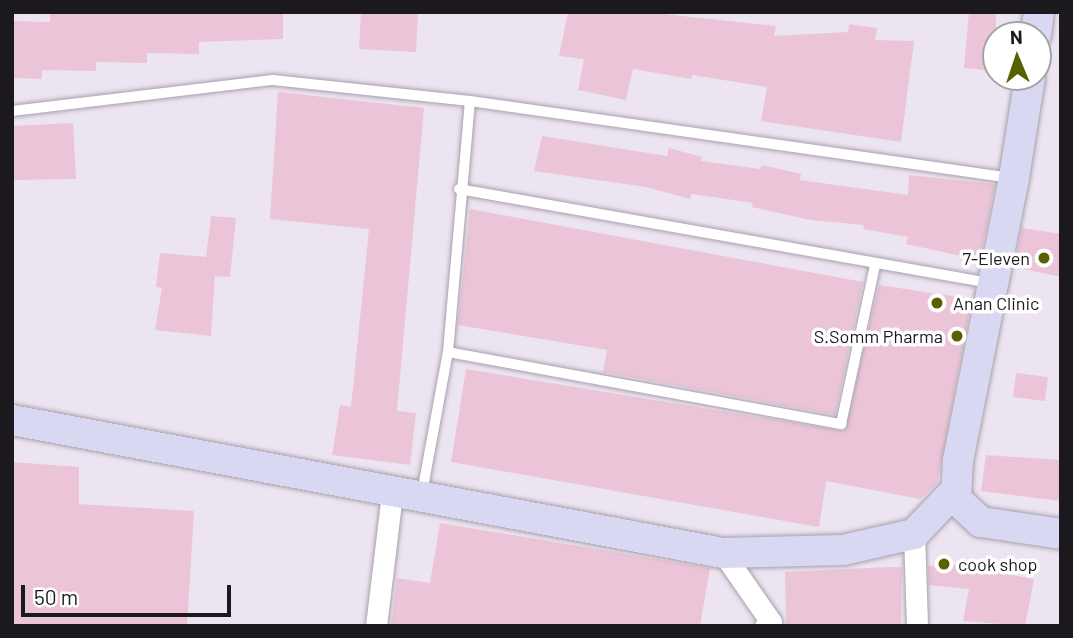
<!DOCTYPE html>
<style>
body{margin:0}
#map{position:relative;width:1073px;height:638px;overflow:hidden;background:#ede4f1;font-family:Barlow,sans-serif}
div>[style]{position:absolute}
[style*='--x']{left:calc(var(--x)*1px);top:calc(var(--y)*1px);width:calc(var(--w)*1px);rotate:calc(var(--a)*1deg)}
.building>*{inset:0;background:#ebc5d7}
.roads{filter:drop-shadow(0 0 2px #a8a0ab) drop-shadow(0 0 2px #a8a0ab)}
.lane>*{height:10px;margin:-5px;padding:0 5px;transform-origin:5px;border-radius:5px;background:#fff}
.street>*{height:21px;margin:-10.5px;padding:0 10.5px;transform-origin:10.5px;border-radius:10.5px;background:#fff}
.secondary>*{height:30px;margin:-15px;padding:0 15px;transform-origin:15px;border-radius:15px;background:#d9d8f3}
.dots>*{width:19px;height:19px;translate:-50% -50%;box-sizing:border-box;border:4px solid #fff;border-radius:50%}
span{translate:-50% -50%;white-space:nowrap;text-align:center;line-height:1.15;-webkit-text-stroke:7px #fff;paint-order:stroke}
.poi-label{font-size:18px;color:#1c191e}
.right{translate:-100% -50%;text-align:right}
.left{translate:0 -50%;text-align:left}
.frame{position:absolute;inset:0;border:14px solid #1c191e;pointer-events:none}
.north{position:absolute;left:982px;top:21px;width:70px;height:70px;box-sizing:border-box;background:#fff;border:2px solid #a4a3a5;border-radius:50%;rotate:358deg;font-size:19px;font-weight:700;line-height:28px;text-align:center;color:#1c191e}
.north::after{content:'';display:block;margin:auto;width:24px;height:32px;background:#576100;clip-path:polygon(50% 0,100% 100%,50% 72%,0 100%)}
.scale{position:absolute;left:21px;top:585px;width:210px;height:32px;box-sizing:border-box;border:4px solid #1c191e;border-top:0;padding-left:9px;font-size:21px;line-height:24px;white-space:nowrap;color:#1c191e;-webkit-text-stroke:5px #fff;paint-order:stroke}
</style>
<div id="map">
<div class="building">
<div style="clip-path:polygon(50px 12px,283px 12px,283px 39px,199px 42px,199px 54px,147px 53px,147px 63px,96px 62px,96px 71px,42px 70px,42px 79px,12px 78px,12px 21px,50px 22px)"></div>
<div style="clip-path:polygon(361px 12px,418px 12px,416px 52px,359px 49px)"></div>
<div style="clip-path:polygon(568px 12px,645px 12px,776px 26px,774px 36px,848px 32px,849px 24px,877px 28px,875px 40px,914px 41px,901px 142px,761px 121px,767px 87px,692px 75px,692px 79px,633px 69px,626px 100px,578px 90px,584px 59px,559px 56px)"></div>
<div style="clip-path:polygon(969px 12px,996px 12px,996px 71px,964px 68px)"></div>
<div style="clip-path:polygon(278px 92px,424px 108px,397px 411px,416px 413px,410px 465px,332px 455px,340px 405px,351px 407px,369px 229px,270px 219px)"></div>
<div style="clip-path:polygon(73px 123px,76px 179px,13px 180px,12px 126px)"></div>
<div style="clip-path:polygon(542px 136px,667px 156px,669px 148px,702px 157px,701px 161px,760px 169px,762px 165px,801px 174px,800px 180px,908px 195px,909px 175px,995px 184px,980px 260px,906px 244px,908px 237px,863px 229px,864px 225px,810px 220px,752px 207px,753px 203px,692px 194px,690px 199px,646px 187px,534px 171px)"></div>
<div style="clip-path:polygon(470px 209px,863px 282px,835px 415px,603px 372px,607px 350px,458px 325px)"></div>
<div style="clip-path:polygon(211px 216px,236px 218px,230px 277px,215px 276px,211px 336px,155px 330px,162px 288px,156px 287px,160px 253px,206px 257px)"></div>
<div style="clip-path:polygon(1022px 228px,1061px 234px,1061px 277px,1014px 267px)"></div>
<div style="clip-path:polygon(879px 285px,972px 299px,937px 484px,920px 499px,826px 481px,819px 527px,451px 462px,466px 369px,844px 431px)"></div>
<div style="clip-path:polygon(1016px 373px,1048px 377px,1045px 401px,1013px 397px)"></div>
<div style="clip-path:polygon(986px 455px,1061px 460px,1061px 501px,981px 491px)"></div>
<div style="clip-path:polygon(12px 462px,79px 467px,79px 504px,194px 511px,187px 626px,12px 626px)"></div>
<div style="clip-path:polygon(440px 523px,710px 568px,700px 626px,391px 626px,397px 578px,430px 583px)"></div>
<div style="clip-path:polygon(958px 565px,1034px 579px,1025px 626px,963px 621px,969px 589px,929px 585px,928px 566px)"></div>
<div style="clip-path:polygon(890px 567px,902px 567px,901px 626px,786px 626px,785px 572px)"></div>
</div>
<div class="roads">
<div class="lane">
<div style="--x:12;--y:111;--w:263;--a:-6.8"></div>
<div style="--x:273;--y:80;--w:198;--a:6.1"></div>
<div style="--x:470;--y:101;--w:547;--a:8.09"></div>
<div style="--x:459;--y:189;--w:539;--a:10.04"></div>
<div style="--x:448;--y:352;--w:400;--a:10.4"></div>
<div style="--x:841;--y:424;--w:163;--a:-77.9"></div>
<div style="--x:422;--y:493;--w:143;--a:-79.6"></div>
<div style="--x:448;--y:352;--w:252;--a:-85"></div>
</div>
<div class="street">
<div style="--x:914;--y:534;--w:92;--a:88.1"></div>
<div style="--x:723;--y:553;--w:84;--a:55.2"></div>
<div style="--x:771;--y:622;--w:7;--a:146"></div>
<div style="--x:376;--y:626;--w:133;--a:-83.1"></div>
</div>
<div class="secondary">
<div style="--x:1036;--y:35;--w:23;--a:-83"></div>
<div style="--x:1030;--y:77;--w:102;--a:99"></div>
<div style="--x:1014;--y:178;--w:288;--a:101.2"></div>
<div style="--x:958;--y:460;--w:39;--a:93"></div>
<div style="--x:956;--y:499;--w:34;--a:43"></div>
<div style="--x:981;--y:522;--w:81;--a:8.5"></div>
<div style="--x:12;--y:420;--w:723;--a:10.6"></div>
<div style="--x:723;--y:553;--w:120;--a:-1.4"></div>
<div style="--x:843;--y:550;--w:73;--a:-12.7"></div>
<div style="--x:914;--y:534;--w:52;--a:-46.5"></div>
</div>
</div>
<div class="dots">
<div style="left:1044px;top:258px;background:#576100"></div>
<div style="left:937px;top:303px;background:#576100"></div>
<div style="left:957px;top:336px;background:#576100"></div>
<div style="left:944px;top:564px;background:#576100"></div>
</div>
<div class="poi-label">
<span class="right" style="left:1030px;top:258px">7-Eleven</span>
<span class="left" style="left:953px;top:303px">Anan Clinic</span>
<span class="right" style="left:943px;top:336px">S.Somm Pharma</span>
<span class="left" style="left:958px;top:564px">cook shop</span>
</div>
<div class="frame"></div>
<div class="north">N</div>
<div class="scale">50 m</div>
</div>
